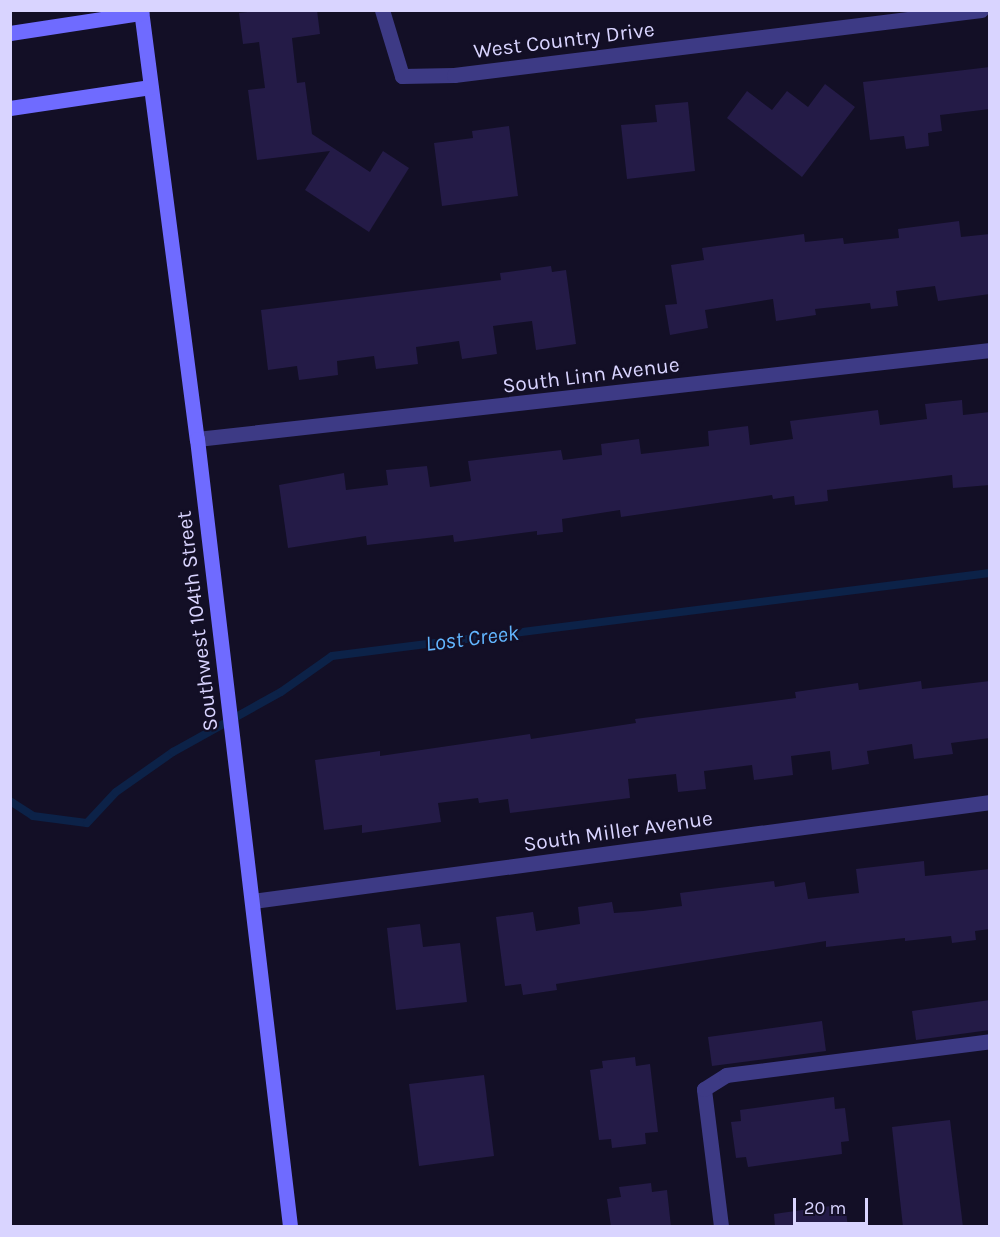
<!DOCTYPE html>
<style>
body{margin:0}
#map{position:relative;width:1000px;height:1237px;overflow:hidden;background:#130f26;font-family:Karla,sans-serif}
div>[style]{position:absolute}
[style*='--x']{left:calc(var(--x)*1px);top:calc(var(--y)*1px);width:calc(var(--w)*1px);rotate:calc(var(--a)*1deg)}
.stream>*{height:8px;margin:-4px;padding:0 4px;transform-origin:4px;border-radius:4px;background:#0c2248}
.building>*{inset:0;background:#241b47}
.street>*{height:15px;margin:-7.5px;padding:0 7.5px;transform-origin:7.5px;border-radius:7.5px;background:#3d3a85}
.secondary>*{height:15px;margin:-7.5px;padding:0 7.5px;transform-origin:7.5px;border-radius:7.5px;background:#6f6bff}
span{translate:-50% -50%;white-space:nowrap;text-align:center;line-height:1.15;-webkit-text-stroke:4.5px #130f26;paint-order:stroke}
.street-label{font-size:21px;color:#d9d4ff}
.water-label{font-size:22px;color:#62b6ff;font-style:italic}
.frame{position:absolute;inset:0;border:12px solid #d9d4ff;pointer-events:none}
.scale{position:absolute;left:793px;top:1198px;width:75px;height:27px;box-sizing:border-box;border:3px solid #d9d4ff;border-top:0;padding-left:8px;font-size:18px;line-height:21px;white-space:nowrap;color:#d9d4ff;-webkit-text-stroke:4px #130f26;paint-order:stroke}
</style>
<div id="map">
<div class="stream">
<div style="--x:10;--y:801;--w:27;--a:33"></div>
<div style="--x:33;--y:816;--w:54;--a:7.4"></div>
<div style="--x:87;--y:823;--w:42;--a:-46.9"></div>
<div style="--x:116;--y:792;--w:70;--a:-35.1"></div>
<div style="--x:173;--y:752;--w:124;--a:-29.1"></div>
<div style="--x:281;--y:692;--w:62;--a:-35.2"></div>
<div style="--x:332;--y:656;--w:663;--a:-7.19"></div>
</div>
<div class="building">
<div style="clip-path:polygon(263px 10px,317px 10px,320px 34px,292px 38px,297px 83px,305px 82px,312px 134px,370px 172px,383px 151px,409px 168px,369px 232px,305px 190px,330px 151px,257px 160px,248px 90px,265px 88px,259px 42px,243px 44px,239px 13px)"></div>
<div style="clip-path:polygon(990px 67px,990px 109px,940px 115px,942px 131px,928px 133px,929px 146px,906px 149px,904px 136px,870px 140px,863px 82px)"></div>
<div style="clip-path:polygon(825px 84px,855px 107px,802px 177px,727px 118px,747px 91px,772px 110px,787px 91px,808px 107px)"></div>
<div style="clip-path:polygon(688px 102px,695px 171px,627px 179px,621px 125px,657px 122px,655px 105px)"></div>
<div style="clip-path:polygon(509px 126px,518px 196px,442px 206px,434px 143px,473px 138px,472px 131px)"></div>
<div style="clip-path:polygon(959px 221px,961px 237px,990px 234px,990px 294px,938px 301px,935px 286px,896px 291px,898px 306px,871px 309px,870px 303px,815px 309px,816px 315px,776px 321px,773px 299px,705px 310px,708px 328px,670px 335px,665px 305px,677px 304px,671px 265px,704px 260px,702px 248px,804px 234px,805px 242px,843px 238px,844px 244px,899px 238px,898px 229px)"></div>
<div style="clip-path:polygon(551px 266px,552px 272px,566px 270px,576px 344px,536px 350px,532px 321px,493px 326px,497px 354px,462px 359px,459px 341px,416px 347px,418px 364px,376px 369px,374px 356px,337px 361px,338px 375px,299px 380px,297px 366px,268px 370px,261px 310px,501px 280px,500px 273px)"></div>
<div style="clip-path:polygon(962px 400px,963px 415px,990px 412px,990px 485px,953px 488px,952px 475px,827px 490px,828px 501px,795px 505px,794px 496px,773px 499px,772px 495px,621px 517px,620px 510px,562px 519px,563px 532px,537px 535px,537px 531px,454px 542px,453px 535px,367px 545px,366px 536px,288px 548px,279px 485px,344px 473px,346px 490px,388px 485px,386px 470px,427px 466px,430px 487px,471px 481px,468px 461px,561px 450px,563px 460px,602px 455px,601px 444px,639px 439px,641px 454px,709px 446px,708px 431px,748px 426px,750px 445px,793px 439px,790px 421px,878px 410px,880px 425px,927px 419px,925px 404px)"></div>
<div style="clip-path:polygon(921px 681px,922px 689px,990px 681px,990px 738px,951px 743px,953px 754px,914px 759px,912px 744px,867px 751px,869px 764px,832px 770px,830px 751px,791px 756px,793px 775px,754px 780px,752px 765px,704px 771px,706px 789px,678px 792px,676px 774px,628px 779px,630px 798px,510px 813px,508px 799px,479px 803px,478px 798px,438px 803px,441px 822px,362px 833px,362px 825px,324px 830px,315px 760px,380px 751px,380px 756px,530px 734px,531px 739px,636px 723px,635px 719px,796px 698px,795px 692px,858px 683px,859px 690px)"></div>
<div style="clip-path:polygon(924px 861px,925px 876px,990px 869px,990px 929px,975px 931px,976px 940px,952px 943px,951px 936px,905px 941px,905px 938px,826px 947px,826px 941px,556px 984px,557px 990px,523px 995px,521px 984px,505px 986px,496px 917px,533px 912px,536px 931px,580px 924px,578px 907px,612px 902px,614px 913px,643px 911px,682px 906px,680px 893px,774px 881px,775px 887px,805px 882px,808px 899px,859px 893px,856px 869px)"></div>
<div style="clip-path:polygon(420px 924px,423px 947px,460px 943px,467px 1002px,396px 1010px,387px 928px)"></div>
<div style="clip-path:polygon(990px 1000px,990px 1030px,916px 1040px,912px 1011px)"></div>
<div style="clip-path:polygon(822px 1021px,826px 1051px,712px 1066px,708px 1037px)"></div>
<div style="clip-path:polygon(635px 1057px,636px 1066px,650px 1064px,658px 1132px,645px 1133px,646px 1144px,612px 1148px,611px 1139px,599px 1140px,590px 1070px,603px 1068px,602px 1061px)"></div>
<div style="clip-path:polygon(484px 1075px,494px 1156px,419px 1166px,409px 1084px)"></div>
<div style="clip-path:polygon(834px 1097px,835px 1109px,845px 1108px,849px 1141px,841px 1142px,842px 1154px,748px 1167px,746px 1157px,736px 1158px,731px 1122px,741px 1121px,740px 1110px)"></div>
<div style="clip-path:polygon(950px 1120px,963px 1227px,903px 1227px,892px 1127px)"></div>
<div style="clip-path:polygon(651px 1183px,652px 1192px,667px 1190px,671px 1227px,611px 1227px,607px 1199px,621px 1197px,619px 1187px)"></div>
<div style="clip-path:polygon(845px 1204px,848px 1227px,775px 1227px,774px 1214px)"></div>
</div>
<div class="street">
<div style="--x:382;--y:10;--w:69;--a:73.1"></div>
<div style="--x:402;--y:76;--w:52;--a:-1.1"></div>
<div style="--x:454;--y:75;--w:531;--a:-7.03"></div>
<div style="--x:197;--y:439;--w:798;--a:-6.4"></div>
<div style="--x:253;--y:901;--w:744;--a:-7.65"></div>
<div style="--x:721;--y:1226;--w:138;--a:-97.1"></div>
<div style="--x:704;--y:1089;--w:26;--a:-32"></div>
<div style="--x:726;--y:1075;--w:266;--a:-7.3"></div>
</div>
<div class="secondary">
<div style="--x:141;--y:10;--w:433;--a:82.6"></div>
<div style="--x:197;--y:439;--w:792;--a:83.26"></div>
<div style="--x:10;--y:33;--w:133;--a:-8.7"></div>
<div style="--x:10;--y:108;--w:142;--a:-8.5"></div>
</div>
<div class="street-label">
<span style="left:564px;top:40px;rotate:-7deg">West Country Drive</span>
<span style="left:591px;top:375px;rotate:-7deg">South Linn Avenue</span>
<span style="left:197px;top:621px;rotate:-97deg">Southwest 104th Street</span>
<span style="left:618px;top:831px;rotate:-8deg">South Miller Avenue</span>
</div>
<div class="water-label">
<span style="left:472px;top:639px;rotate:-7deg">Lost Creek</span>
</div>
<div class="frame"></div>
<div class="scale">20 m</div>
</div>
